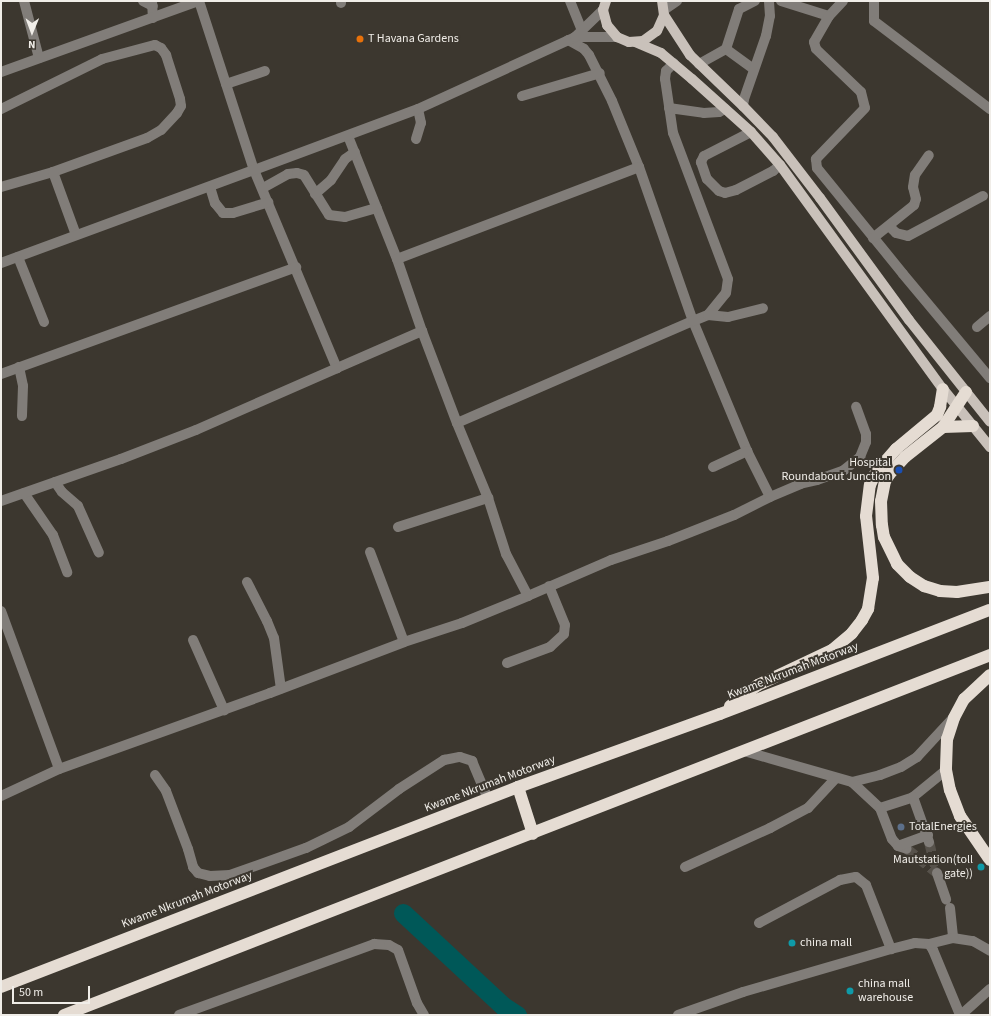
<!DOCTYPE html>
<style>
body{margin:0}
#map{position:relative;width:991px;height:1016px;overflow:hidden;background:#3c372f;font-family:"Source Sans 3",sans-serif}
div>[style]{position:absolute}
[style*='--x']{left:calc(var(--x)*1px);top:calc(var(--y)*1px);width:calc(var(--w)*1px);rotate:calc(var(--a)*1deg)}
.river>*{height:19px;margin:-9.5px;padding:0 9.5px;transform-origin:9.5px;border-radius:9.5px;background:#005858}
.minor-tunnel>*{height:10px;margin-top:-5px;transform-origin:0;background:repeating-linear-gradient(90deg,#57524b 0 10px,transparent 0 15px)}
.minor>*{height:10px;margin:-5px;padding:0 5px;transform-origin:5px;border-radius:5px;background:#817d79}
.major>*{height:10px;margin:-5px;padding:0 5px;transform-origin:5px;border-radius:5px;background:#c9c1ba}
.highway>*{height:12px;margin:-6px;padding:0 6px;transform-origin:6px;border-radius:6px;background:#e5dcd3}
.dots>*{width:11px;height:11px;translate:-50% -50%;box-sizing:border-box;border:2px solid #3c372f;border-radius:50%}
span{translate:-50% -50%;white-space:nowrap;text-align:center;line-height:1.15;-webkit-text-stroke:4px #3c372f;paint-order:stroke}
.poi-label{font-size:12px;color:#f0ede8}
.left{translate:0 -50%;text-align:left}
.right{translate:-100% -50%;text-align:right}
.street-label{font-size:12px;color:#f0ede8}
.frame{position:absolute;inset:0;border:2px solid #f0ede8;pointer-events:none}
.north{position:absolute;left:12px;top:12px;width:40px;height:40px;-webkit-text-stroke:3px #3c372f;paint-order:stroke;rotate:181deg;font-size:11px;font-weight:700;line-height:16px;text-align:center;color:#f0ede8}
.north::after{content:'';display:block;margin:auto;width:14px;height:18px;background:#f0ede8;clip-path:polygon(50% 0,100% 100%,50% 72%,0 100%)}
.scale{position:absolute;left:12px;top:986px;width:78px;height:18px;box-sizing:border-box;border:2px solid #f0ede8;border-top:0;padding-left:5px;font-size:12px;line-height:14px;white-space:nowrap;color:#f0ede8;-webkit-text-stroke:3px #3c372f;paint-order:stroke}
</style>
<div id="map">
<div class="river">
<div style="--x:403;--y:913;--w:137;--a:42.9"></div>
<div style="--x:503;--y:1006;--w:17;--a:33"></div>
</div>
<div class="minor-tunnel">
<div style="--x:929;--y:842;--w:32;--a:76"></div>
<div style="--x:907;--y:849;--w:38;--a:39"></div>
</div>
<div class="minor">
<div style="--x:24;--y:1;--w:59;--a:75.3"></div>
<div style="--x:143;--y:1;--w:11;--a:27"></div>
<div style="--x:152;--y:1;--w:17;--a:87"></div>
<div style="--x:199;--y:1;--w:178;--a:72"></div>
<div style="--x:254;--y:170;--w:215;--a:67.3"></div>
<div style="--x:337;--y:368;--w:93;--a:-23.5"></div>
<div style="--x:341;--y:1;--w:2;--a:90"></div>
<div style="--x:570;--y:1;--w:31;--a:68"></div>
<div style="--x:781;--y:1;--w:50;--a:17.4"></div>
<div style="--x:843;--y:1;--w:21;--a:133"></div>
<div style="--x:829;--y:16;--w:30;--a:120"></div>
<div style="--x:814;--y:42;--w:7;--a:74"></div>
<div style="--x:816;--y:49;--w:62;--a:43.7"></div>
<div style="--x:861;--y:92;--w:16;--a:76"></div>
<div style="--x:865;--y:108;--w:71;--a:133.9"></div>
<div style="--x:816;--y:159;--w:9;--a:84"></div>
<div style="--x:817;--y:168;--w:136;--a:50.9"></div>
<div style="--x:903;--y:274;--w:136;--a:50.1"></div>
<div style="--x:874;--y:1;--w:20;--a:90"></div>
<div style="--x:874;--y:21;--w:146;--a:37.2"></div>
<div style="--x:664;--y:10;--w:16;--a:-35"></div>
<div style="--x:575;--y:37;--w:42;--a:0"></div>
<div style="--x:568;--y:40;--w:18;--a:29"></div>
<div style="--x:584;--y:49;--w:8;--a:50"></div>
<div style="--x:589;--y:55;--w:51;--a:63.4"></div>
<div style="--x:612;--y:101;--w:71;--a:67.8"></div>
<div style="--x:639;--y:167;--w:163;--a:70.7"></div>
<div style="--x:693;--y:321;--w:141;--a:67.4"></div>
<div style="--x:747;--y:451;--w:51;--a:63.4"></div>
<div style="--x:770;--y:497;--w:40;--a:153.4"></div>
<div style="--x:734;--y:515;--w:71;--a:158.5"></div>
<div style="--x:668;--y:541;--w:60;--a:161.6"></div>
<div style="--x:611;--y:560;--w:90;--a:156.6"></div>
<div style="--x:528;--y:596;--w:47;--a:-117.6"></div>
<div style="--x:506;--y:554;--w:59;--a:-107.8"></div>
<div style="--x:488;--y:498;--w:81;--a:-112.5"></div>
<div style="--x:457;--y:423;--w:257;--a:-23.4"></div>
<div style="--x:693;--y:321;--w:16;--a:-22"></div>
<div style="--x:708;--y:315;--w:28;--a:-51"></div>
<div style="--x:726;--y:293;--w:14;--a:-82"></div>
<div style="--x:728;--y:279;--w:156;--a:-110.6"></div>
<div style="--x:673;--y:133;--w:55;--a:-98.4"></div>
<div style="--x:665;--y:79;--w:8;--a:-83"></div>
<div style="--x:666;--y:71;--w:11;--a:-45"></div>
<div style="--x:726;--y:49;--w:34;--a:36"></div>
<div style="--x:699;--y:64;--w:31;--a:-29"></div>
<div style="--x:726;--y:49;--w:42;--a:-72"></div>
<div style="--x:739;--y:9;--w:18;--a:-27"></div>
<div style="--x:1;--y:72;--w:209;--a:-19.8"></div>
<div style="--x:226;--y:84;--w:41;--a:-18.4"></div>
<div style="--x:522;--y:96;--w:81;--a:-16.4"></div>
<div style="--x:743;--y:106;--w:7;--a:-82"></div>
<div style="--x:744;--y:99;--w:67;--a:-70.8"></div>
<div style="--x:766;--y:36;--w:20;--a:-79"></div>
<div style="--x:770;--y:16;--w:15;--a:-94"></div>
<div style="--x:669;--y:108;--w:35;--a:8"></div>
<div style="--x:704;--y:113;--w:15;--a:-4"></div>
<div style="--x:719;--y:112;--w:7;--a:-27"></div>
<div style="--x:1;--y:109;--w:113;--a:-26.3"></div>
<div style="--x:102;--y:59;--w:55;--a:-14.8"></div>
<div style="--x:155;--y:45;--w:7;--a:27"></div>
<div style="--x:161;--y:48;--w:9;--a:54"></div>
<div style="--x:166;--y:55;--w:46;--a:72.3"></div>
<div style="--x:180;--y:99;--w:7;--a:82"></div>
<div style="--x:181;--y:106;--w:8;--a:120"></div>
<div style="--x:177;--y:113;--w:23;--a:133"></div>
<div style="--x:161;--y:130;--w:16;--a:150"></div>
<div style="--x:147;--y:138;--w:100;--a:160.1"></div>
<div style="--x:53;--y:172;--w:54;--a:163.9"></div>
<div style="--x:751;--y:132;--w:53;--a:152.9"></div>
<div style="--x:704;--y:156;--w:7;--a:117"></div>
<div style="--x:701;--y:162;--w:18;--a:71"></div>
<div style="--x:707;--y:179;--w:17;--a:45"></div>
<div style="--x:719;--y:191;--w:6;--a:18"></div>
<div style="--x:725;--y:193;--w:11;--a:-15"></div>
<div style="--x:736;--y:190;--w:42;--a:-27.2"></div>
<div style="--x:773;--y:171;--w:9;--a:-41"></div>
<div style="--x:348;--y:136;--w:132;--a:68.3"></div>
<div style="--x:397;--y:259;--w:76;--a:70.9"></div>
<div style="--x:422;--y:331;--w:98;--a:69.2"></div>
<div style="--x:416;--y:139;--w:17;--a:-73"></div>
<div style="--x:421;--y:123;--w:14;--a:-102"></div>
<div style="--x:53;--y:172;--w:67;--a:69.9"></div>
<div style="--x:210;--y:187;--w:17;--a:73"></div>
<div style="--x:215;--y:203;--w:13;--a:51"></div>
<div style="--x:223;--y:213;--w:10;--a:0"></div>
<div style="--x:233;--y:213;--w:37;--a:-17"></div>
<div style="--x:263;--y:188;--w:29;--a:-29"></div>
<div style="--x:288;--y:174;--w:9;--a:-6"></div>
<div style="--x:297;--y:173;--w:7;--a:16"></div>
<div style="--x:304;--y:175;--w:47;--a:58"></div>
<div style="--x:329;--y:215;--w:16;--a:7"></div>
<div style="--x:345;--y:217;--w:33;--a:-16"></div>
<div style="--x:315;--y:194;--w:21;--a:-41"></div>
<div style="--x:331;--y:180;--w:25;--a:-56"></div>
<div style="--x:345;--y:159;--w:12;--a:-35"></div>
<div style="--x:889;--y:226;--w:10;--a:45"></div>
<div style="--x:896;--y:233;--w:12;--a:14"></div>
<div style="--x:908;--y:236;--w:85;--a:-28.1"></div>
<div style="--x:873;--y:238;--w:53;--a:-38.8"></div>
<div style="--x:914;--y:205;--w:6;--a:-72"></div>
<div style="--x:916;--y:199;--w:12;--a:-104"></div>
<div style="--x:913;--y:187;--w:12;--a:-81"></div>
<div style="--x:915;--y:175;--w:24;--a:-55"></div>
<div style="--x:18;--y:257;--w:70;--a:68.2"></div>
<div style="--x:397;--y:259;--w:259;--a:-20.8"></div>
<div style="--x:1;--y:263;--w:270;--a:-20.2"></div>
<div style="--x:254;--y:170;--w:175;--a:-20.4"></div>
<div style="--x:418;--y:109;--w:173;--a:-24.6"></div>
<div style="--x:575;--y:37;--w:39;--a:-44"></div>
<div style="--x:708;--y:315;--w:20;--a:6"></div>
<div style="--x:728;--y:317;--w:36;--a:-14"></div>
<div style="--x:977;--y:327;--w:17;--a:-40"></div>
<div style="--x:19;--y:367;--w:19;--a:78"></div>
<div style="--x:23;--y:386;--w:30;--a:92"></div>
<div style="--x:1;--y:374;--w:314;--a:-19.9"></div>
<div style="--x:713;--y:467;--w:38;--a:-25"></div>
<div style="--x:55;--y:482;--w:12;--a:55"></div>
<div style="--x:62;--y:492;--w:21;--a:41"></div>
<div style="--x:78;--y:506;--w:51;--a:65.9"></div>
<div style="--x:24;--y:493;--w:51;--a:55.4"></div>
<div style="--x:53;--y:535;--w:40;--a:69"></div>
<div style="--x:770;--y:497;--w:33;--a:-23"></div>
<div style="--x:800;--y:484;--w:17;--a:-13"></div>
<div style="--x:817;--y:480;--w:29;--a:-20"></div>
<div style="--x:844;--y:470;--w:21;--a:-39"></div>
<div style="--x:860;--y:457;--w:16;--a:-68"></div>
<div style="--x:866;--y:442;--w:8;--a:-90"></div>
<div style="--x:866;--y:434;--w:29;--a:-110"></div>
<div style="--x:1;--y:501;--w:127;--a:-19.3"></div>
<div style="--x:121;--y:459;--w:80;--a:-21.1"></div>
<div style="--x:196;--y:430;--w:154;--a:-23.7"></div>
<div style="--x:398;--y:527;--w:95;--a:-17.9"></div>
<div style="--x:370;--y:552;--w:96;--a:69.3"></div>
<div style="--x:247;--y:582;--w:44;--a:62.9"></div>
<div style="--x:267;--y:621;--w:18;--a:68"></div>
<div style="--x:274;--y:638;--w:51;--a:82.2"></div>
<div style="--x:1;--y:611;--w:168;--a:69.8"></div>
<div style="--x:59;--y:769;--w:224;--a:-19.8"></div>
<div style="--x:270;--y:693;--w:143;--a:-20.8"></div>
<div style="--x:404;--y:642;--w:61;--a:-18.1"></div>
<div style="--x:462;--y:623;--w:71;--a:-22.2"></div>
<div style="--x:193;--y:640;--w:77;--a:66.1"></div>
<div style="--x:507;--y:663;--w:46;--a:-20.4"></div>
<div style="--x:550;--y:647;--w:19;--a:-43"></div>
<div style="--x:564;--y:634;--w:9;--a:-84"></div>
<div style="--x:565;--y:625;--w:42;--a:-112.3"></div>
<div style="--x:744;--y:751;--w:112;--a:16"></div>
<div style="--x:852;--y:782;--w:29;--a:-14"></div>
<div style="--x:880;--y:775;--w:22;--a:-21"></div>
<div style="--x:901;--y:767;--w:19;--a:-32"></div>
<div style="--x:917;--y:757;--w:53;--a:-47.3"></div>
<div style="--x:155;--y:775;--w:19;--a:55"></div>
<div style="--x:166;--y:791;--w:62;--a:69.2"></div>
<div style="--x:188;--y:849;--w:19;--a:74"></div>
<div style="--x:193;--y:867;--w:8;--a:50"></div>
<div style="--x:198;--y:873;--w:12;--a:14"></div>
<div style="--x:210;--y:876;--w:20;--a:-3"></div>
<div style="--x:230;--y:875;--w:81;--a:-19.6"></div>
<div style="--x:306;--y:848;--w:48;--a:-26"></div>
<div style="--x:349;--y:827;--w:63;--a:-37.2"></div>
<div style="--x:399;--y:789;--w:54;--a:-32.8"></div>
<div style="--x:444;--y:760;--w:16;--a:-11"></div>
<div style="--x:460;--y:757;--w:13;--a:18"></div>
<div style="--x:472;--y:761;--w:41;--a:67.2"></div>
<div style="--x:852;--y:782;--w:38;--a:43"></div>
<div style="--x:880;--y:808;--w:35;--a:-18"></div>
<div style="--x:913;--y:797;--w:43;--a:-39.3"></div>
<div style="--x:1;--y:796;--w:64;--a:-25"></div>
<div style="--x:913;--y:797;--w:48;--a:70.4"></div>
<div style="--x:880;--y:808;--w:33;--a:69"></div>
<div style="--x:892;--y:839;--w:9;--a:49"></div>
<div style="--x:898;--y:846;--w:9;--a:18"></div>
<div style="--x:898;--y:846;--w:32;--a:-20"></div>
<div style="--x:685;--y:867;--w:94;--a:-24.6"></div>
<div style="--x:770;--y:828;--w:43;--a:-27.8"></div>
<div style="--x:808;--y:808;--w:41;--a:-47"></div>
<div style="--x:937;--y:873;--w:28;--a:71"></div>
<div style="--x:950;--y:908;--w:30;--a:84"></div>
<div style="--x:953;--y:938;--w:20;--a:9"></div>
<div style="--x:973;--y:941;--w:20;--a:30"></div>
<div style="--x:759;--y:923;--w:92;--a:-28"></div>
<div style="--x:840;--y:880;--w:16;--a:-11"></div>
<div style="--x:856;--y:877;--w:13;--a:39"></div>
<div style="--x:866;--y:885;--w:69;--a:68.7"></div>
<div style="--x:929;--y:944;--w:7;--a:56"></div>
<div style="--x:933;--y:950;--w:70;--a:67.4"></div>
<div style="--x:179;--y:1015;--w:208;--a:-20"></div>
<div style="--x:374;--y:944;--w:15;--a:4"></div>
<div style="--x:389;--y:945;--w:10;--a:29"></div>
<div style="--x:398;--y:950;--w:56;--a:70.3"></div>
<div style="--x:417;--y:1003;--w:14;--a:60"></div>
<div style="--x:678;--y:1015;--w:69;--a:-19.5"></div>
<div style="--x:743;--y:992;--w:154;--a:-16.2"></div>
<div style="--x:891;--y:949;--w:25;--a:-14"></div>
<div style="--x:915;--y:943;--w:14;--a:4"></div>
<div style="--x:929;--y:944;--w:25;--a:-14"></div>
<div style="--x:961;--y:1015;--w:39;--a:-42"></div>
</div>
<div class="major">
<div style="--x:606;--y:1;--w:9;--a:108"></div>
<div style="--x:603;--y:10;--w:16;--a:75"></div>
<div style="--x:607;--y:25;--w:16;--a:50"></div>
<div style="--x:617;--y:37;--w:13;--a:23"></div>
<div style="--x:629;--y:42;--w:14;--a:-4"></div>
<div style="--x:643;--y:41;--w:17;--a:-36"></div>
<div style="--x:657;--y:31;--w:17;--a:-66"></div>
<div style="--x:664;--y:15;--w:14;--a:-98"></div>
<div style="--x:664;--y:15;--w:48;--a:57"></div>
<div style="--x:690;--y:55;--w:74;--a:43.9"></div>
<div style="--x:743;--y:106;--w:43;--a:45.9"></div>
<div style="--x:773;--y:137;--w:77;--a:52.4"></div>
<div style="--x:820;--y:198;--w:151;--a:53.9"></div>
<div style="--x:909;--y:320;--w:130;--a:51.5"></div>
<div style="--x:635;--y:42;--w:28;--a:23"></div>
<div style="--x:661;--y:53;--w:40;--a:40"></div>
<div style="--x:692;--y:79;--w:79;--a:41.9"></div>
<div style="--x:751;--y:132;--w:44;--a:48.7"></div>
<div style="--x:780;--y:165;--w:277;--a:54"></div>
<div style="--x:943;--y:389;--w:75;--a:51"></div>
</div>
<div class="highway">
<div style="--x:966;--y:392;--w:42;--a:123.3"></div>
<div style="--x:943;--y:427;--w:48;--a:141.7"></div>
<div style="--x:905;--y:457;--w:24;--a:132"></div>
<div style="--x:889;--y:475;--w:7;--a:124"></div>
<div style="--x:885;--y:481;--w:20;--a:101"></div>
<div style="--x:881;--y:501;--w:24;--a:88"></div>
<div style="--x:882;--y:525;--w:12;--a:81"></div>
<div style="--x:884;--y:537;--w:30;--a:64"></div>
<div style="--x:897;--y:564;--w:18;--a:45"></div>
<div style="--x:910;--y:577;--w:17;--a:33"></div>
<div style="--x:924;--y:586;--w:17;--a:17"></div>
<div style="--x:940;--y:591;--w:17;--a:3"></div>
<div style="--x:957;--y:592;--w:33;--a:-9"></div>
<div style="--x:943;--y:427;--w:30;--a:-2"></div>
<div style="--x:990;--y:675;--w:35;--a:137"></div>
<div style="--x:964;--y:699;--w:21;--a:118"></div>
<div style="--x:954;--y:718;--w:22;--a:108"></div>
<div style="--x:947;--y:739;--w:31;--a:92"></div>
<div style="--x:946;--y:770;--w:20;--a:79"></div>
<div style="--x:950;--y:790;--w:28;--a:69"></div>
<div style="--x:960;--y:816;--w:53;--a:55.7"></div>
<div style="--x:730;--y:706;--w:35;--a:-37"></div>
<div style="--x:758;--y:685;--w:82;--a:-25.3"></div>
<div style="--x:832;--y:650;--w:26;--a:-40"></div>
<div style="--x:852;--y:633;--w:16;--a:-52"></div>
<div style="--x:862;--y:620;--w:13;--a:-61"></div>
<div style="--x:868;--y:609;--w:31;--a:-81"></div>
<div style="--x:873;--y:578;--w:62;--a:-96.4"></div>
<div style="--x:866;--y:516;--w:31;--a:-83"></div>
<div style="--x:870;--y:485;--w:14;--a:-65"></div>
<div style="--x:876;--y:472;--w:30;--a:-49"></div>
<div style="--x:896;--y:449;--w:53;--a:-39.7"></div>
<div style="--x:937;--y:415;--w:9;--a:-69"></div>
<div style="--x:940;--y:407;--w:18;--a:-81"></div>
<div style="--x:518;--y:787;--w:49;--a:72.3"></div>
<div style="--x:1;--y:987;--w:554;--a:-21.15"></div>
<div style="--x:518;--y:787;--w:215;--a:-19.9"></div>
<div style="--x:720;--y:714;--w:289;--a:-21.1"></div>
<div style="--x:64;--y:1015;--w:994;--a:-21.24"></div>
</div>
<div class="dots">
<div style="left:360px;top:39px;background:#e8710a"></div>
<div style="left:899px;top:470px;background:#1a4fb4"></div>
<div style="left:901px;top:827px;background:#5c6f8a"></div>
<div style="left:981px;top:867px;background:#0f9aa8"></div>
<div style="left:792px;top:943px;background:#0f9aa8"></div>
<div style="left:850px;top:991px;background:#0f9aa8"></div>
</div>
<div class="poi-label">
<span class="left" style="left:368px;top:39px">T Havana Gardens</span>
<span class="right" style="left:891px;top:470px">Hospital<br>Roundabout Junction</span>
<span class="left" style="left:909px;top:827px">TotalEnergies</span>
<span class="right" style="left:973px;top:867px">Mautstation(toll<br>gate))</span>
<span class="left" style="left:800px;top:943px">china mall</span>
<span class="left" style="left:858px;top:991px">china mall<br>warehouse</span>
</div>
<div class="street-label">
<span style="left:793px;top:671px;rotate:-21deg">Kwame Nkrumah Motorway</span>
<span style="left:490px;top:784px;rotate:-21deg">Kwame Nkrumah Motorway</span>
<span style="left:187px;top:900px;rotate:-21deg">Kwame Nkrumah Motorway</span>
</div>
<div class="frame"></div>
<div class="north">N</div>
<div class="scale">50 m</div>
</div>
